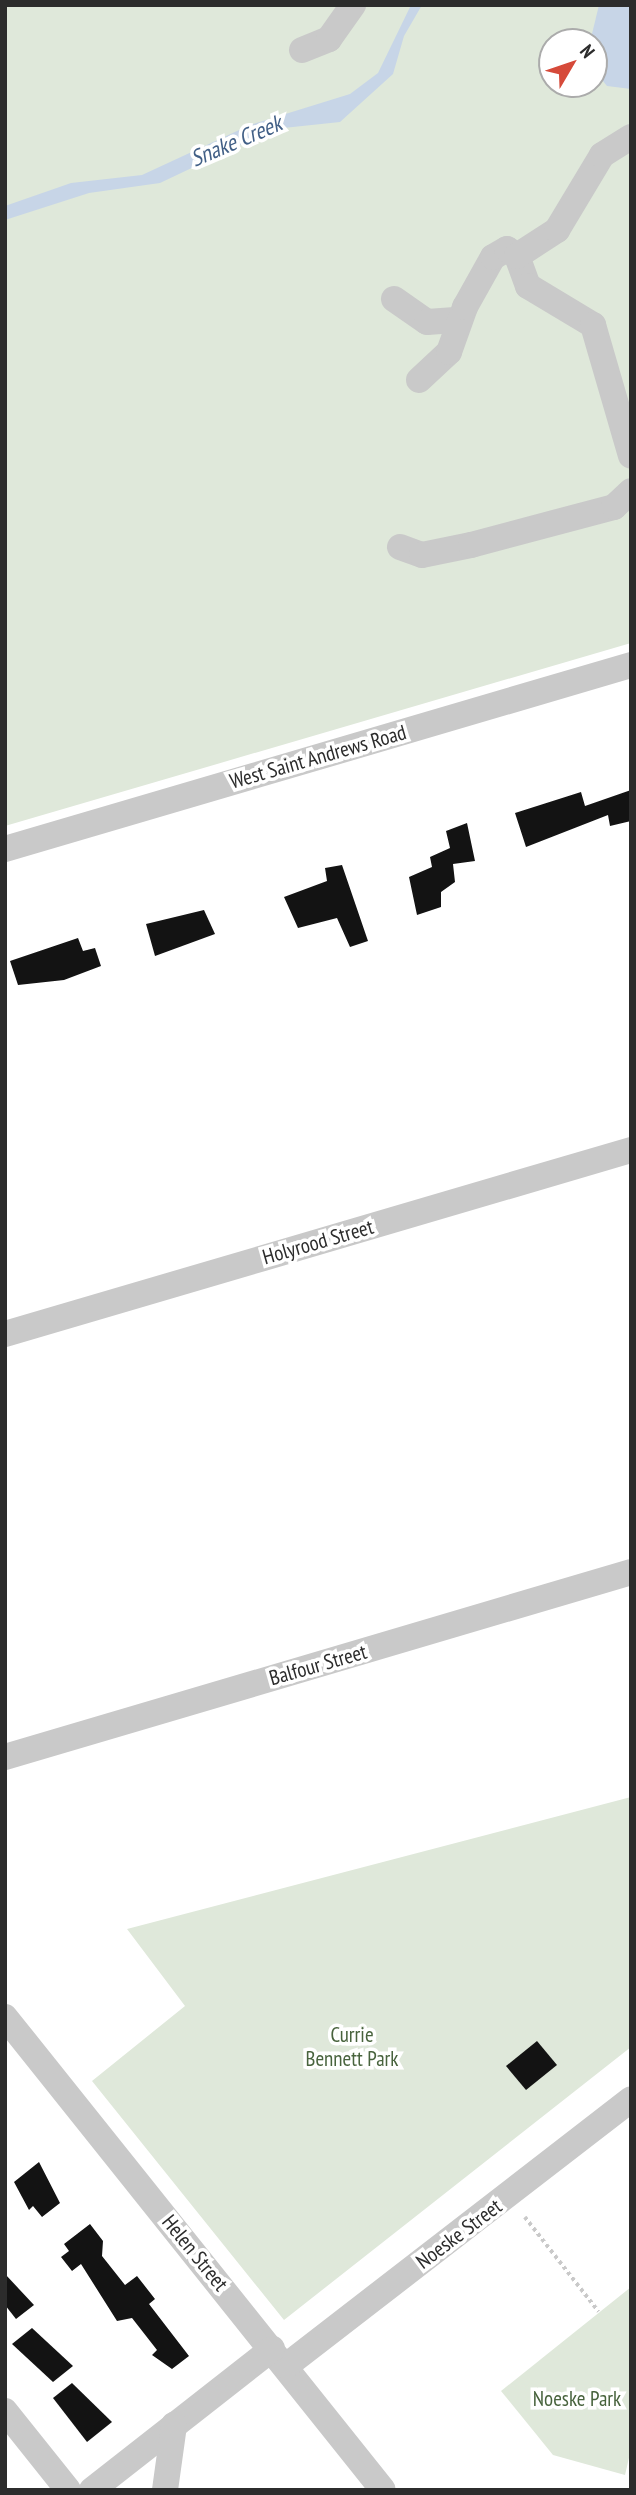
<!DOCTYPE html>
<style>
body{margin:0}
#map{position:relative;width:636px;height:2495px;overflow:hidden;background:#fff;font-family:"PT Sans Narrow",sans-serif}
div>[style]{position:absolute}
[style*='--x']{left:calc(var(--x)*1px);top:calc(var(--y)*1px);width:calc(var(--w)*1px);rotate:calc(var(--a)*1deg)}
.green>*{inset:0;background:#dfe8da}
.water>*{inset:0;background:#c7d5e7}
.building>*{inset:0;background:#131313}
.path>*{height:3.5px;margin-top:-1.75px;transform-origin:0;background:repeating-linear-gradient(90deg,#c9c9c9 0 3.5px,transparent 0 7px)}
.minor>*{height:26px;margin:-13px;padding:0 13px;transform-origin:13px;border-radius:13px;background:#c9c9c9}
span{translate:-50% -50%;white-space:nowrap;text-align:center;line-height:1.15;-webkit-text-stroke:7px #fff;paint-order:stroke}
.street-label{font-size:21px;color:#2c2c2c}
.park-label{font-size:21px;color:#48633d}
.water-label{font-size:23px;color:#415f86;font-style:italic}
.frame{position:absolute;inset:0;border:7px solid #2c2c2c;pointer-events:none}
.north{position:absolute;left:538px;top:28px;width:70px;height:70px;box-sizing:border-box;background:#fff;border:2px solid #ababab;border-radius:50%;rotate:51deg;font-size:19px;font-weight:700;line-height:28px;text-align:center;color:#2c2c2c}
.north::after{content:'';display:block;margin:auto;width:24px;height:32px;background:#d64a3a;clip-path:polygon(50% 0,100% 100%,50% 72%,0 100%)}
</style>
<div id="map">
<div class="green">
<div style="clip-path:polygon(evenodd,5px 5px,631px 5px,631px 643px,5px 826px,5px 5px,552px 42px,594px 42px,594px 84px,552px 84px,552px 42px)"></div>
<div style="clip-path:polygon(631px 1797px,631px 2047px,284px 2320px,92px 2081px,185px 2006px,127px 1929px)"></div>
<div style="clip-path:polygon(631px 2287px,631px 2449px,625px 2475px,553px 2455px,501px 2391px)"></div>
</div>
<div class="water">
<div style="clip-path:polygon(411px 5px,422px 5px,404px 36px,393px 74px,340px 122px,274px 129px,160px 183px,89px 193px,5px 220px,5px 206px,71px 183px,142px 175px,250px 125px,350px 94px,378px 73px)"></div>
<div style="clip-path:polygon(599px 5px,631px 5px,631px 89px,607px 86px,594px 70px,590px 42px)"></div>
</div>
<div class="building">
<div style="clip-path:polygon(631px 790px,631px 821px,610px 826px,608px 815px,526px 847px,515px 813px,581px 792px,585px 806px)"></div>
<div style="clip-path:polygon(467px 823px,475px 861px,453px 864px,455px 882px,441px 892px,441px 907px,417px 915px,409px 877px,432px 867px,430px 857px,450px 848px,446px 831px)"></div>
<div style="clip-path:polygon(342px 865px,368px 941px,350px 947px,337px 918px,298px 928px,284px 897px,327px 881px,325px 868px)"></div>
<div style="clip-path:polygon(204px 910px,215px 934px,155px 956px,146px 924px)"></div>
<div style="clip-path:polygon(78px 938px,83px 951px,95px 948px,101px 966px,64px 980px,18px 985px,10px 961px)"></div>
<div style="clip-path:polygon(537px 2041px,557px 2065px,526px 2090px,506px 2066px)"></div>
<div style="clip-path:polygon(39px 2162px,60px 2203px,42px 2217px,33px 2206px,29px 2210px,14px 2182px)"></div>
<div style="clip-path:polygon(90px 2224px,103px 2241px,102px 2256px,125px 2285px,137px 2276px,155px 2299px,149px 2304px,189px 2356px,172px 2369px,152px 2355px,157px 2350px,132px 2318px,117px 2321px,81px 2264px,72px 2271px,61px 2257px,69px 2251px,64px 2244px)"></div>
<div style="clip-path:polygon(5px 2274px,34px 2305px,16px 2319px,5px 2305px)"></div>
<div style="clip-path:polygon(32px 2328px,73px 2366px,53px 2382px,12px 2344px)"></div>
<div style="clip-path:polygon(72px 2383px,112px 2422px,87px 2442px,53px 2398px)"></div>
</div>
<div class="path">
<div style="--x:525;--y:2217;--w:120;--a:52.1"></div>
</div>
<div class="minor">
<div style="--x:302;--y:50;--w:29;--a:-22"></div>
<div style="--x:329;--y:39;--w:42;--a:-54.8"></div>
<div style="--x:517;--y:256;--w:32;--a:70"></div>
<div style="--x:528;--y:286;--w:76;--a:31"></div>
<div style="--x:593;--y:325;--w:136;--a:73.8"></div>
<div style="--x:394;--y:299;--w:40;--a:34.9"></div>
<div style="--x:427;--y:322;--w:32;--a:-4"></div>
<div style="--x:419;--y:380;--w:41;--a:-43"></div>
<div style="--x:449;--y:352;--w:48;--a:-70.4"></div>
<div style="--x:465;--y:307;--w:57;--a:-60.8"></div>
<div style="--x:493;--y:257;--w:16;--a:-30"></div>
<div style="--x:507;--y:249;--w:12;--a:35"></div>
<div style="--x:517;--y:256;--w:48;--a:-33"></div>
<div style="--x:557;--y:230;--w:87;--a:-59"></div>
<div style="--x:602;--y:155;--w:34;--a:-32"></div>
<div style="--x:400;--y:547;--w:23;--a:20"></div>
<div style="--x:422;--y:555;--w:50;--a:-11.5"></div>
<div style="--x:471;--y:545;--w:148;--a:-14.9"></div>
<div style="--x:614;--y:507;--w:23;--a:-43"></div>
<div style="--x:5;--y:849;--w:652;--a:-16.38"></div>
<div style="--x:5;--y:1334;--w:652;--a:-16.38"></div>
<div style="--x:5;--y:1757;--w:653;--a:-16.46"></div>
<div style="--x:5;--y:2017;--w:605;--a:51.37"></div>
<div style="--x:286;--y:2366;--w:436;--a:-37.7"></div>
<div style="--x:5;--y:2411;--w:101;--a:51.4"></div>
<div style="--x:92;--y:2490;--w:229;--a:-38.1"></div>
<div style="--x:165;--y:2490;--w:66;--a:-82.1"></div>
</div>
<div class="street-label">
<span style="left:318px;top:757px;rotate:-16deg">West Saint Andrews Road</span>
<span style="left:318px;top:1242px;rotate:-16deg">Holyrood Street</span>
<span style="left:318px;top:1665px;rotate:-16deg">Balfour Street</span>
<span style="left:459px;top:2234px;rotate:-37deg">Noeske Street</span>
<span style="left:195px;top:2253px;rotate:51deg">Helen Street</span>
</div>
<div class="park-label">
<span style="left:352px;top:2047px">Currie<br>Bennett Park</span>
<span style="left:577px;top:2399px">Noeske Park</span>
</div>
<div class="water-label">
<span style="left:236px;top:141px;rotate:-23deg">Snake Creek</span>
</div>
<div class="frame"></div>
<div class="north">N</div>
</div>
